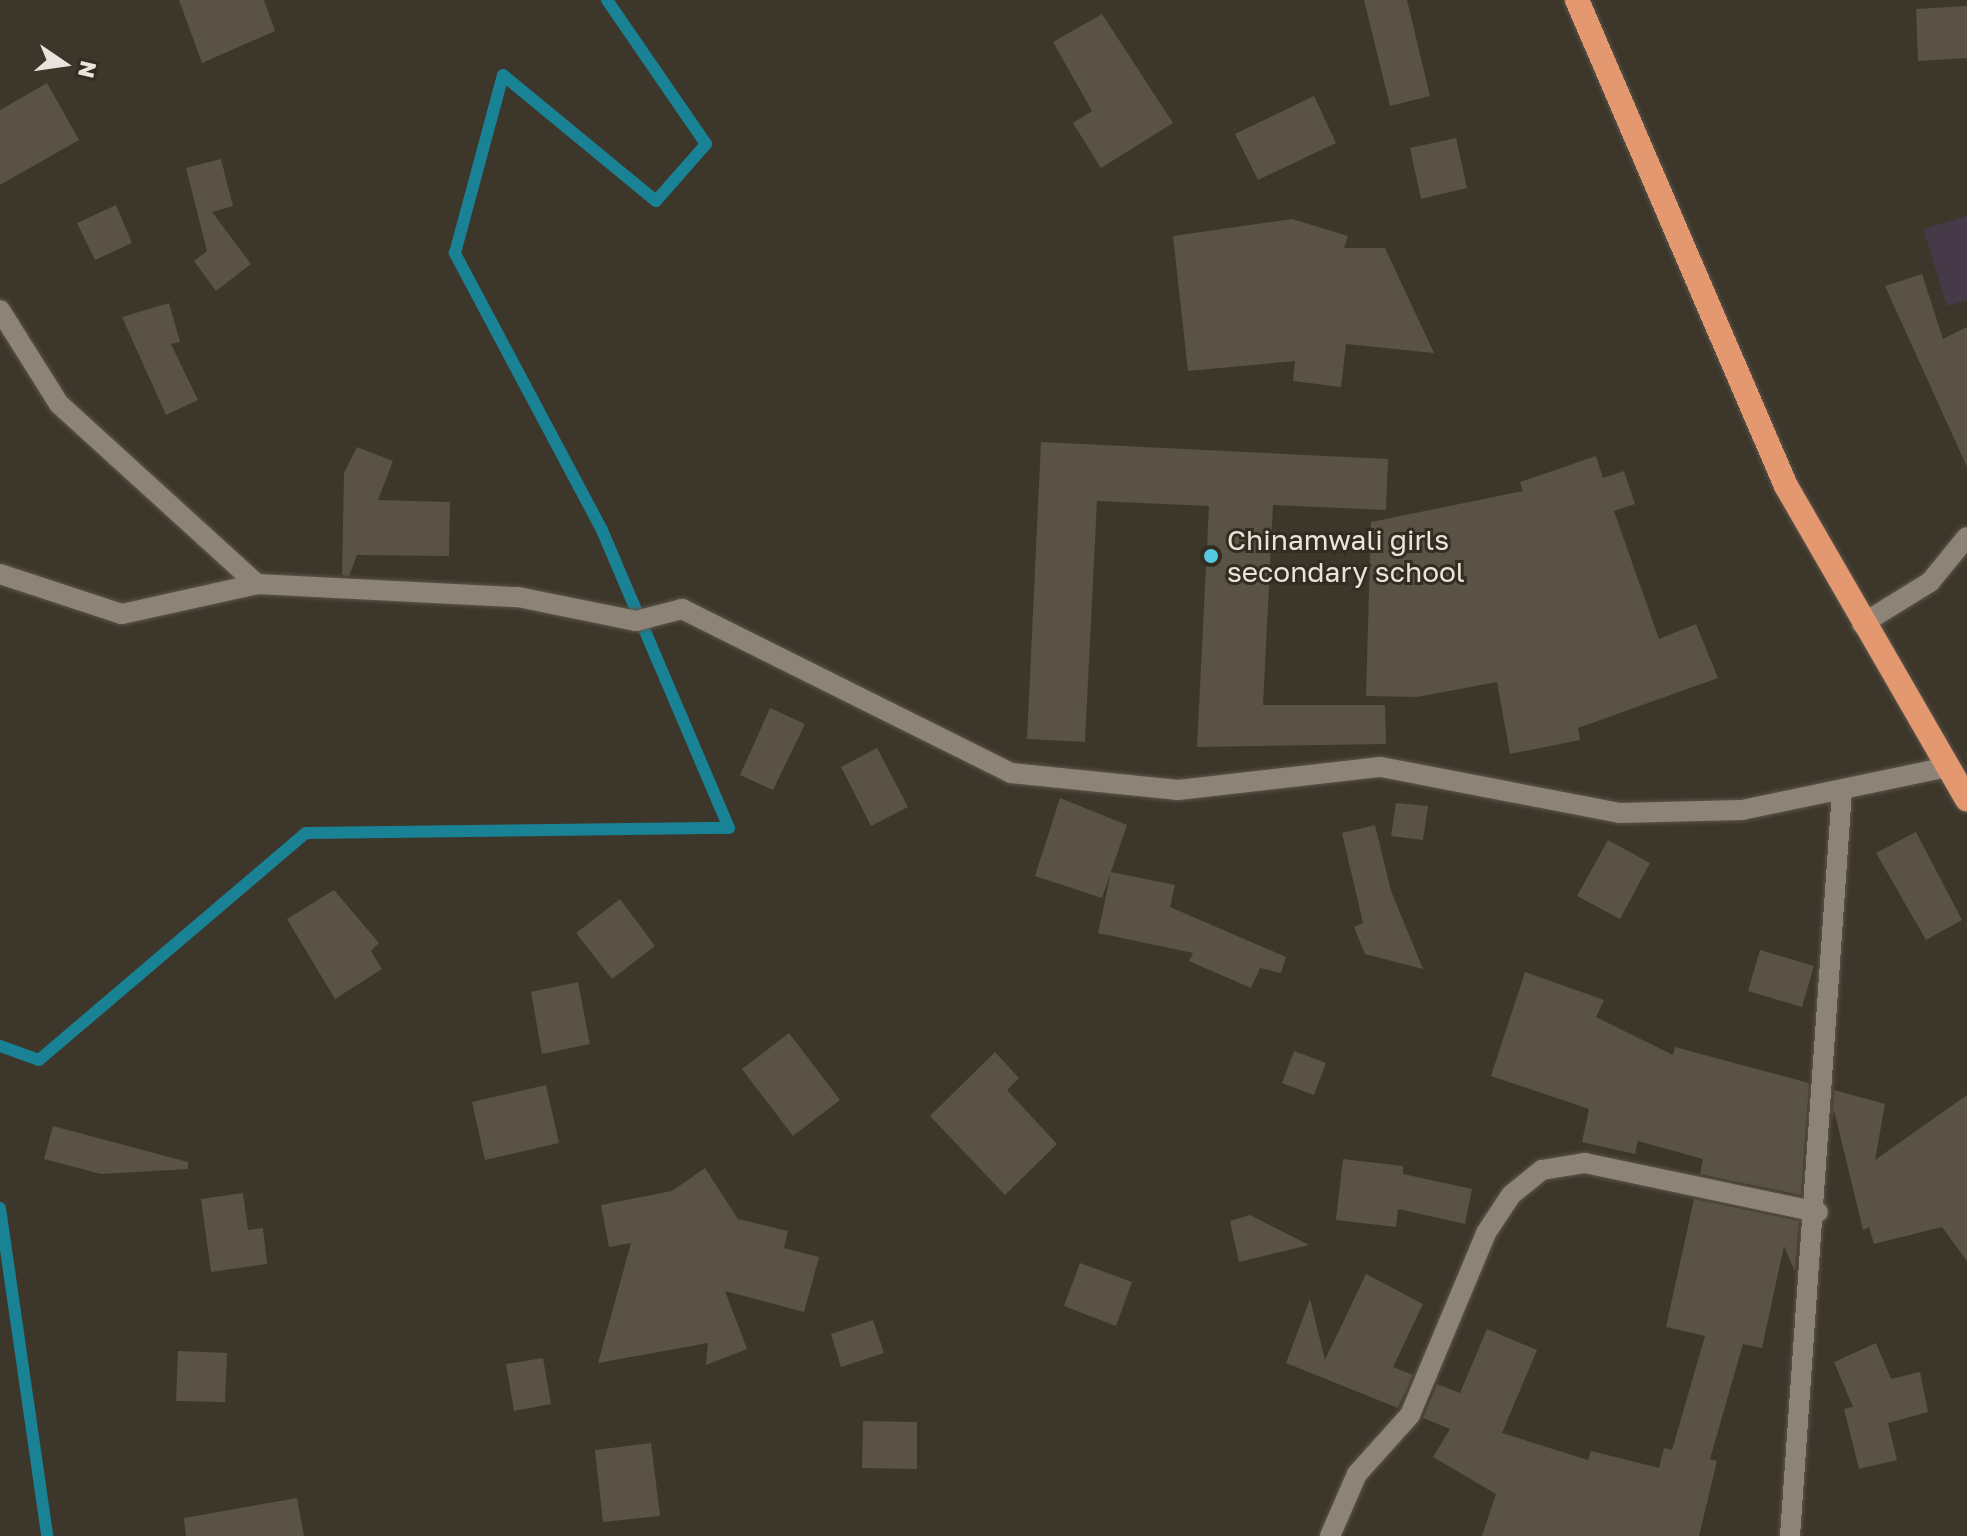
<!DOCTYPE html>
<style>
body{margin:0}
#map{position:relative;width:1967px;height:1536px;overflow:hidden;background:#3d362a;font-family:"Golos Text",sans-serif}
div>[style]{position:absolute}
[style*='--x']{left:calc(var(--x)*1px);top:calc(var(--y)*1px);width:calc(var(--w)*1px);rotate:calc(var(--a)*1deg)}
.medical>*{inset:0;background:#463a48}
.stream>*{height:12px;margin:-6px;padding:0 6px;transform-origin:6px;border-radius:6px;background:#198295}
.building>*{inset:0;background:#5a5245}
.roads{filter:drop-shadow(0 0 2px #5b554b) drop-shadow(0 0 2px #5b554b)}
.minor>*{height:20px;margin:-10px;padding:0 10px;transform-origin:10px;border-radius:10px;background:#8d8477}
.highway>*{height:24px;margin:-12px;padding:0 12px;transform-origin:12px;border-radius:12px;background:#e3986f}
.dots>*{width:22px;height:22px;translate:-50% -50%;box-sizing:border-box;border:4px solid #332c20;border-radius:50%}
span{translate:-50% -50%;white-space:nowrap;text-align:center;line-height:1.15;-webkit-text-stroke:6px #332c20;paint-order:stroke}
.poi-label{font-size:28px;color:#e9e4dd}
.left{translate:0 -50%;text-align:left}
.north{position:absolute;left:24px;top:24px;width:80px;height:80px;-webkit-text-stroke:6px #332c20;paint-order:stroke;rotate:103deg;font-size:22px;font-weight:700;line-height:32px;text-align:center;color:#e9e4dd}
.north::after{content:'';display:block;margin:auto;width:28px;height:36px;background:#e9e4dd;clip-path:polygon(50% 0,100% 100%,50% 72%,0 100%)}
</style>
<div id="map">
<div class="medical">
<div style="clip-path:polygon(1967px 216px,1967px 300px,1947px 306px,1923px 229px)"></div>
</div>
<div class="stream">
<div style="--x:0;--y:1046;--w:41;--a:19.7"></div>
<div style="--x:39;--y:1060;--w:350;--a:-40.4"></div>
<div style="--x:306;--y:833;--w:423;--a:-0.7"></div>
<div style="--x:729;--y:828;--w:324;--a:-113.1"></div>
<div style="--x:602;--y:530;--w:314;--a:-118"></div>
<div style="--x:455;--y:253;--w:184;--a:-74.9"></div>
<div style="--x:503;--y:75;--w:198;--a:39.5"></div>
<div style="--x:656;--y:201;--w:76;--a:-48.7"></div>
<div style="--x:706;--y:144;--w:175;--a:-124.5"></div>
<div style="--x:0;--y:1208;--w:331;--a:81.8"></div>
</div>
<div class="building">
<div style="clip-path:polygon(179px 0,264px 0,275px 31px,202px 63px)"></div>
<div style="clip-path:polygon(1364px 0,1407px 0,1430px 96px,1390px 106px)"></div>
<div style="clip-path:polygon(1967px 6px,1967px 58px,1918px 61px,1916px 9px)"></div>
<div style="clip-path:polygon(1102px 14px,1173px 123px,1101px 168px,1073px 123px,1092px 111px,1053px 42px)"></div>
<div style="clip-path:polygon(47px 83px,79px 140px,0 185px,0 110px)"></div>
<div style="clip-path:polygon(1314px 96px,1336px 143px,1258px 180px,1235px 134px)"></div>
<div style="clip-path:polygon(1456px 138px,1467px 188px,1421px 199px,1410px 148px)"></div>
<div style="clip-path:polygon(221px 159px,233px 206px,212px 212px,251px 264px,216px 291px,194px 261px,207px 251px,186px 168px)"></div>
<div style="clip-path:polygon(116px 205px,132px 243px,95px 260px,77px 223px)"></div>
<div style="clip-path:polygon(1292px 219px,1348px 236px,1344px 248px,1385px 248px,1434px 353px,1346px 344px,1341px 387px,1293px 381px,1295px 361px,1188px 371px,1173px 236px)"></div>
<div style="clip-path:polygon(1922px 274px,1943px 339px,1967px 327px,1967px 467px,1885px 286px)"></div>
<div style="clip-path:polygon(169px 303px,180px 342px,171px 344px,198px 400px,166px 415px,122px 317px)"></div>
<div style="clip-path:polygon(1041px 442px,1388px 459px,1386px 510px,1273px 505px,1263px 705px,1385px 705px,1386px 744px,1197px 747px,1209px 506px,1097px 501px,1085px 742px,1027px 739px)"></div>
<div style="clip-path:polygon(357px 447px,393px 461px,378px 500px,450px 502px,449px 556px,357px 555px,349px 576px,342px 575px,344px 473px)"></div>
<div style="clip-path:polygon(1596px 456px,1603px 478px,1624px 471px,1635px 504px,1614px 511px,1659px 639px,1696px 624px,1718px 678px,1578px 728px,1580px 740px,1510px 754px,1497px 682px,1417px 697px,1366px 696px,1371px 522px,1523px 491px,1520px 482px)"></div>
<div style="clip-path:polygon(770px 708px,805px 724px,773px 790px,740px 775px)"></div>
<div style="clip-path:polygon(877px 748px,908px 807px,871px 826px,841px 767px)"></div>
<div style="clip-path:polygon(1060px 798px,1127px 825px,1102px 898px,1035px 876px)"></div>
<div style="clip-path:polygon(1396px 803px,1428px 806px,1423px 840px,1391px 836px)"></div>
<div style="clip-path:polygon(1375px 825px,1391px 891px,1423px 969px,1365px 954px,1354px 927px,1363px 923px,1342px 833px)"></div>
<div style="clip-path:polygon(1916px 832px,1962px 920px,1926px 940px,1876px 853px)"></div>
<div style="clip-path:polygon(1608px 840px,1650px 863px,1620px 919px,1577px 896px)"></div>
<div style="clip-path:polygon(1111px 872px,1175px 885px,1170px 907px,1286px 957px,1281px 973px,1260px 968px,1251px 988px,1189px 961px,1193px 953px,1098px 933px)"></div>
<div style="clip-path:polygon(334px 890px,379px 943px,371px 951px,382px 969px,335px 999px,287px 919px)"></div>
<div style="clip-path:polygon(620px 899px,655px 946px,612px 979px,576px 933px)"></div>
<div style="clip-path:polygon(1760px 950px,1814px 966px,1802px 1007px,1748px 991px)"></div>
<div style="clip-path:polygon(1525px 972px,1604px 1000px,1596px 1017px,1673px 1055px,1675px 1047px,1809px 1083px,1801px 1195px,1700px 1174px,1703px 1159px,1638px 1141px,1635px 1154px,1582px 1142px,1589px 1109px,1491px 1076px)"></div>
<div style="clip-path:polygon(578px 982px,590px 1044px,542px 1054px,531px 992px)"></div>
<div style="clip-path:polygon(789px 1033px,840px 1100px,793px 1136px,742px 1069px)"></div>
<div style="clip-path:polygon(1294px 1051px,1326px 1063px,1314px 1095px,1282px 1083px)"></div>
<div style="clip-path:polygon(995px 1052px,1019px 1078px,1007px 1090px,1057px 1144px,1005px 1195px,930px 1116px)"></div>
<div style="clip-path:polygon(546px 1085px,559px 1143px,485px 1160px,472px 1102px)"></div>
<div style="clip-path:polygon(1834px 1090px,1885px 1104px,1875px 1160px,1967px 1095px,1967px 1261px,1942px 1227px,1874px 1244px,1869px 1227px,1863px 1230px,1834px 1110px,1832px 1120px)"></div>
<div style="clip-path:polygon(53px 1126px,188px 1162px,188px 1169px,101px 1174px,44px 1159px)"></div>
<div style="clip-path:polygon(1343px 1159px,1403px 1166px,1403px 1174px,1472px 1189px,1465px 1224px,1398px 1209px,1396px 1227px,1336px 1220px)"></div>
<div style="clip-path:polygon(705px 1168px,738px 1219px,788px 1231px,784px 1248px,819px 1257px,804px 1312px,725px 1291px,747px 1349px,706px 1365px,708px 1343px,598px 1363px,631px 1243px,609px 1247px,601px 1205px,672px 1191px)"></div>
<div style="clip-path:polygon(243px 1193px,248px 1230px,263px 1228px,267px 1264px,211px 1272px,201px 1199px)"></div>
<div style="clip-path:polygon(1694px 1199px,1799px 1221px,1795px 1272px,1784px 1246px,1762px 1348px,1743px 1344px,1710px 1459px,1717px 1461px,1699px 1536px,1482px 1536px,1496px 1494px,1433px 1457px,1450px 1429px,1423px 1418px,1437px 1384px,1460px 1393px,1487px 1329px,1537px 1350px,1502px 1433px,1588px 1460px,1591px 1451px,1659px 1468px,1664px 1448px,1672px 1450px,1705px 1336px,1666px 1327px)"></div>
<div style="clip-path:polygon(1250px 1215px,1309px 1245px,1239px 1262px,1230px 1221px)"></div>
<div style="clip-path:polygon(1080px 1263px,1132px 1282px,1116px 1326px,1064px 1306px)"></div>
<div style="clip-path:polygon(1366px 1274px,1423px 1304px,1393px 1367px,1413px 1375px,1398px 1408px,1286px 1363px,1310px 1299px,1325px 1360px)"></div>
<div style="clip-path:polygon(873px 1320px,884px 1353px,841px 1367px,831px 1334px)"></div>
<div style="clip-path:polygon(1876px 1343px,1891px 1379px,1920px 1372px,1928px 1412px,1888px 1423px,1897px 1460px,1859px 1469px,1844px 1409px,1853px 1407px,1834px 1362px)"></div>
<div style="clip-path:polygon(178px 1351px,227px 1353px,225px 1402px,176px 1401px)"></div>
<div style="clip-path:polygon(543px 1358px,551px 1404px,514px 1411px,506px 1364px)"></div>
<div style="clip-path:polygon(863px 1421px,917px 1422px,917px 1469px,862px 1468px)"></div>
<div style="clip-path:polygon(651px 1443px,660px 1516px,603px 1522px,595px 1450px)"></div>
<div style="clip-path:polygon(297px 1498px,304px 1536px,186px 1536px,184px 1518px)"></div>
</div>
<div class="roads">
<div class="minor">
<div style="--x:0;--y:310;--w:111;--a:57.9"></div>
<div style="--x:59;--y:404;--w:268;--a:42.3"></div>
<div style="--x:257;--y:584;--w:261;--a:2.9"></div>
<div style="--x:518;--y:597;--w:120;--a:11.5"></div>
<div style="--x:636;--y:621;--w:48;--a:-14.6"></div>
<div style="--x:682;--y:609;--w:368;--a:26.5"></div>
<div style="--x:1011;--y:773;--w:168;--a:5.8"></div>
<div style="--x:1178;--y:790;--w:204;--a:-6.5"></div>
<div style="--x:1381;--y:767;--w:242;--a:10.9"></div>
<div style="--x:1619;--y:813;--w:123;--a:-1.4"></div>
<div style="--x:1742;--y:810;--w:209;--a:-11.8"></div>
<div style="--x:0;--y:574;--w:128;--a:18.2"></div>
<div style="--x:122;--y:614;--w:138;--a:-12.5"></div>
<div style="--x:1862;--y:624;--w:80;--a:-31.7"></div>
<div style="--x:1930;--y:582;--w:58;--a:-50.6"></div>
<div style="--x:1330;--y:1536;--w:68;--a:-66.5"></div>
<div style="--x:1357;--y:1474;--w:79;--a:-48.1"></div>
<div style="--x:1410;--y:1415;--w:197;--a:-67.3"></div>
<div style="--x:1486;--y:1233;--w:45;--a:-56.7"></div>
<div style="--x:1511;--y:1195;--w:40;--a:-39"></div>
<div style="--x:1542;--y:1170;--w:44;--a:-9.2"></div>
<div style="--x:1585;--y:1163;--w:238;--a:11.9"></div>
<div style="--x:1790;--y:1536;--w:748;--a:-86.01"></div>
</div>
<div class="highway">
<div style="--x:1577;--y:0;--w:529;--a:66.73"></div>
<div style="--x:1786;--y:486;--w:362;--a:60"></div>
</div>
</div>
<div class="dots">
<div style="left:1211px;top:556px;background:#56c9e0"></div>
</div>
<div class="poi-label">
<span class="left" style="left:1227px;top:556px">Chinamwali girls<br>secondary school</span>
</div>
<div class="north">N</div>
</div>
